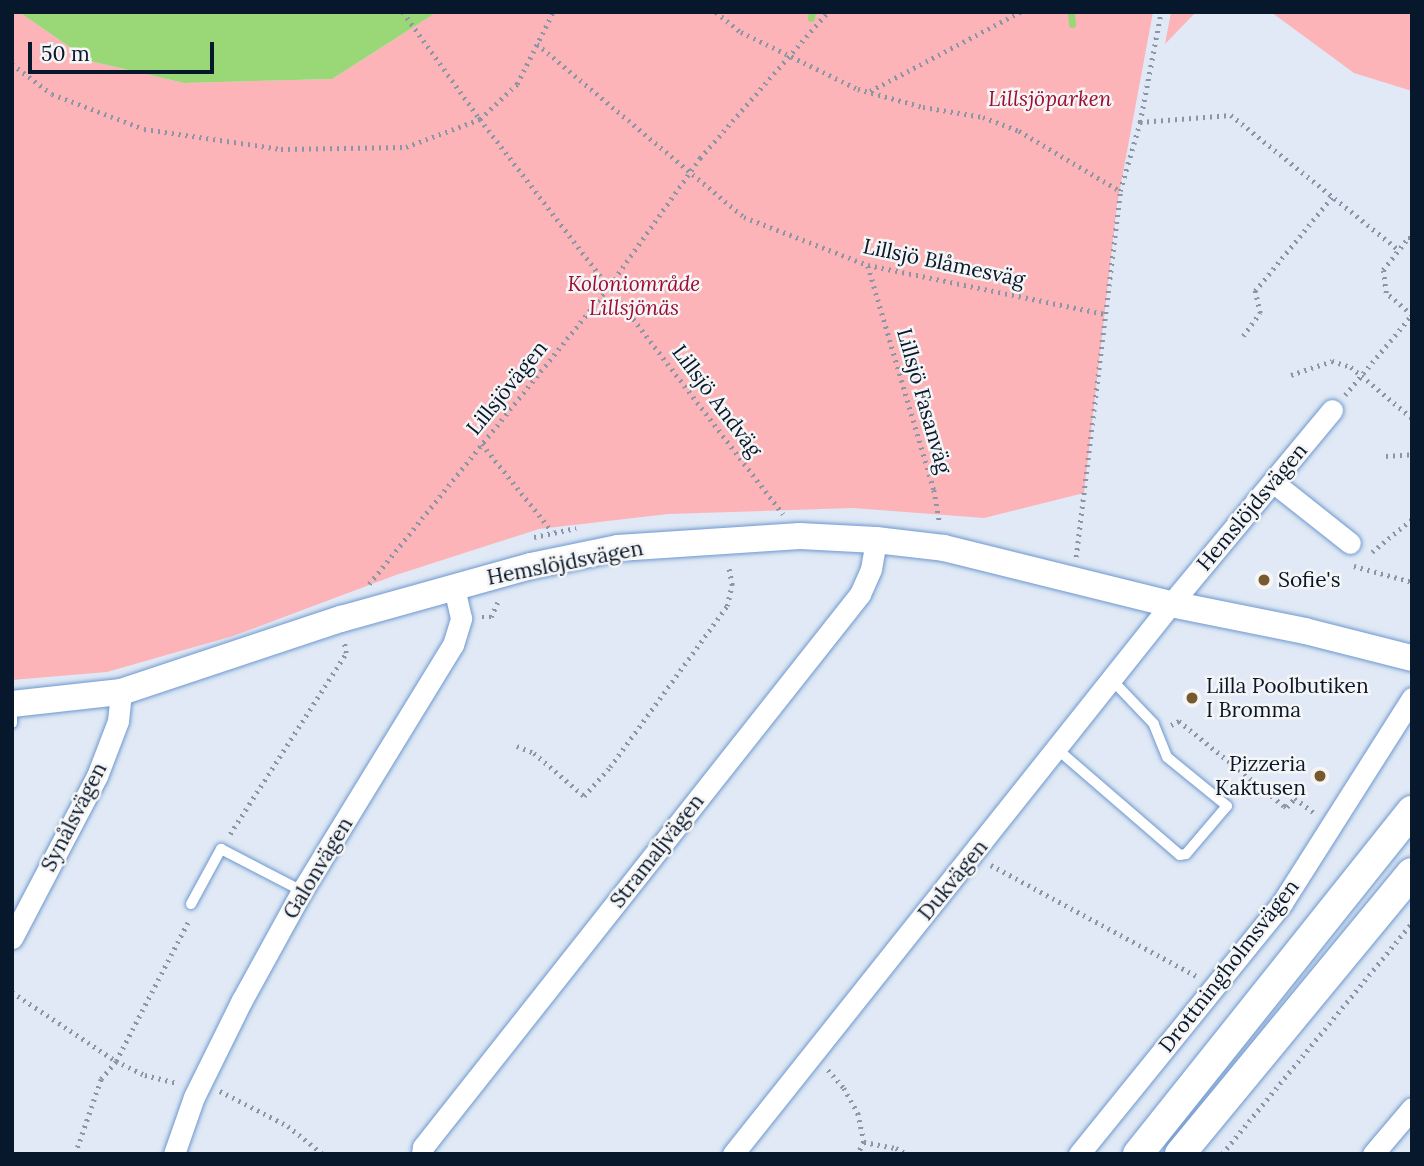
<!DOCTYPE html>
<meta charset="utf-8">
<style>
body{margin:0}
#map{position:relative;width:1424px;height:1166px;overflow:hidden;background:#e0e9f5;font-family:Lora,serif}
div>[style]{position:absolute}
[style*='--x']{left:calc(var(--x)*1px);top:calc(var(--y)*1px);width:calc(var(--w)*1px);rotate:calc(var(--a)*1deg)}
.green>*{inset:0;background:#fdb4b9}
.water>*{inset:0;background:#99d777}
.stream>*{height:7px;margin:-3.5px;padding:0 3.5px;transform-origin:3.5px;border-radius:3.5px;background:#99d777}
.path>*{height:4.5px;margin-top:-2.25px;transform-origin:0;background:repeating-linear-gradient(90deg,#8a96a5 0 2px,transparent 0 7px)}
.roads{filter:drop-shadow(0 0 2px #6e98cf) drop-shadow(0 0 2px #6e98cf)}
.service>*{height:10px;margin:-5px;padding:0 5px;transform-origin:5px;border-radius:5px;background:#fff}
.minor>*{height:21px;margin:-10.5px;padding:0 10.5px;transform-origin:10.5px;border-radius:10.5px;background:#fff}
.tertiary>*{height:26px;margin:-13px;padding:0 13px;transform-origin:13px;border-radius:13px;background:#fff}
.secondary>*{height:30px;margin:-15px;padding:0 15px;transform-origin:15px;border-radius:15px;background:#fff}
.dots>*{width:19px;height:19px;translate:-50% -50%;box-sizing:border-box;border:4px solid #f5f5f5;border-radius:50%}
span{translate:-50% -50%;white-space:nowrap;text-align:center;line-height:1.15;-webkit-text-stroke:5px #f5f5f5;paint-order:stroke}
.park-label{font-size:21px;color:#9d0c34;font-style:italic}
.street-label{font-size:21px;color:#07172c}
.poi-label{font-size:21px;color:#07172c}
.left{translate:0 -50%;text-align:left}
.right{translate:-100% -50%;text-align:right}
.frame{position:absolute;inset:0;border:14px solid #07172c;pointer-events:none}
.scale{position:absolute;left:28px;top:42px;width:186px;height:32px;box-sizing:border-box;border:4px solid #07172c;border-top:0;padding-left:9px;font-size:21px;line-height:24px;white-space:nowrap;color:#07172c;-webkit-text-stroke:5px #f5f5f5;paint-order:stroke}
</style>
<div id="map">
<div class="green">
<div style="clip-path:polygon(12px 12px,19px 12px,90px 61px,184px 83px,332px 79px,437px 12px,1153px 12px,1117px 205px,1084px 493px,984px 518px,853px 508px,668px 514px,539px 529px,396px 575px,233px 636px,107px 672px,12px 680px)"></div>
<div style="clip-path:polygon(1171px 12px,1196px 12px,1165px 44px)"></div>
<div style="clip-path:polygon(1271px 12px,1412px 12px,1412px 91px,1354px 73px)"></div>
</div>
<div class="water">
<div style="clip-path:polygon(19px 12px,437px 12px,332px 79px,184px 83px,90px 61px)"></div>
</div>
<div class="stream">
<div style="--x:1071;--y:12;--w:12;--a:85"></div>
<div style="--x:811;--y:18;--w:6;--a:-81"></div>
</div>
<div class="path">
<div style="--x:403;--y:12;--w:132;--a:54.3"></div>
<div style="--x:480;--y:119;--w:498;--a:52.5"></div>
<div style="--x:716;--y:12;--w:32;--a:39"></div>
<div style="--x:741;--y:32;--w:130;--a:26"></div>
<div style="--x:858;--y:89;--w:67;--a:15.5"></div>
<div style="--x:923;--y:107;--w:61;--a:9.5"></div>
<div style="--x:983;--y:117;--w:39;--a:21"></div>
<div style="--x:1019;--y:131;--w:117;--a:30.7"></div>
<div style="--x:537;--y:44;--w:270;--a:39.9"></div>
<div style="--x:744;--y:217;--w:133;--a:21.2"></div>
<div style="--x:868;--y:265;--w:242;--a:11.7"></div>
<div style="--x:12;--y:64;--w:50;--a:36.9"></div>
<div style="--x:52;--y:94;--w:98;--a:20.8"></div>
<div style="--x:144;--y:129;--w:138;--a:8.3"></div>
<div style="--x:281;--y:149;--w:125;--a:-0.9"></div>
<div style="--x:406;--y:147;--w:79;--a:-20.7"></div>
<div style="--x:480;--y:119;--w:51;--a:-43.4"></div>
<div style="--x:517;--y:84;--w:80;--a:-63.4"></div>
<div style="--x:870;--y:91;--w:170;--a:-27.8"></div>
<div style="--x:1140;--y:122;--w:91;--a:-4.4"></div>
<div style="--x:1231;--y:115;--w:216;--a:38.8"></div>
<div style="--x:868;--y:266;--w:234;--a:73.6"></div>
<div style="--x:934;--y:490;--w:34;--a:80"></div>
<div style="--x:1412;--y:315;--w:34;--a:-140"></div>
<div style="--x:1386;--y:293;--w:23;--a:-97"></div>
<div style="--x:1383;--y:270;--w:41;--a:-52"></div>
<div style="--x:1408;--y:238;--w:4;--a:0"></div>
<div style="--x:1243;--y:336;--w:29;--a:-54"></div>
<div style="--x:1260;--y:313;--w:23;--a:-103"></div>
<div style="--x:1255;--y:291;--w:122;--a:-50.7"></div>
<div style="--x:1291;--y:375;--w:43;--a:-18.9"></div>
<div style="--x:1332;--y:361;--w:20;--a:18"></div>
<div style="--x:1351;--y:367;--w:80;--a:39.9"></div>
<div style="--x:1345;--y:395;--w:104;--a:-50.1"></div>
<div style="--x:482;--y:444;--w:112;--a:51.2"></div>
<div style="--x:1386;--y:456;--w:26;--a:-4"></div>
<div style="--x:534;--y:537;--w:43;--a:-12.1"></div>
<div style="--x:1372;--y:552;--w:52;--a:-39.5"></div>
<div style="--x:1076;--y:557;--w:369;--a:-83.1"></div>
<div style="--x:1120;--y:191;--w:72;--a:-73.8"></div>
<div style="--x:1140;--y:122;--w:112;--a:-79.2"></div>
<div style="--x:1354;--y:566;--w:60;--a:15.4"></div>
<div style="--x:369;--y:584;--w:384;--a:-51.1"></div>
<div style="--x:610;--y:285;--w:156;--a:-54.7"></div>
<div style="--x:700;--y:158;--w:194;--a:-48.8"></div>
<div style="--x:482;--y:617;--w:9;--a:0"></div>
<div style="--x:491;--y:617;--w:17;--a:-66"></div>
<div style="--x:1171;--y:725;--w:9;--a:-27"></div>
<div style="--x:1179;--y:721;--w:135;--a:39"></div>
<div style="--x:1284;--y:806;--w:3;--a:18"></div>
<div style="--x:1287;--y:807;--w:12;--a:-48"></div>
<div style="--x:1295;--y:798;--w:24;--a:38"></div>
<div style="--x:517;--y:746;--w:18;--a:22"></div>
<div style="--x:534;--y:753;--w:66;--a:40.7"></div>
<div style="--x:584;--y:796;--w:39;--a:-48"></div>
<div style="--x:610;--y:767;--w:199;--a:-54"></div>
<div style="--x:727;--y:606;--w:22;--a:-77"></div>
<div style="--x:732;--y:585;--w:20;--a:-101"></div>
<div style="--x:1236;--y:794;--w:20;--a:-49"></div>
<div style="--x:230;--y:834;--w:215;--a:-57.3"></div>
<div style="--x:346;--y:653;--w:11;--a:-100"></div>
<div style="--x:991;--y:865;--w:233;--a:28.4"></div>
<div style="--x:12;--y:992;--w:125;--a:33.6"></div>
<div style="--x:116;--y:1061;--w:32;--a:26"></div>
<div style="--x:145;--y:1075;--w:33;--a:14"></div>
<div style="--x:828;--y:1070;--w:24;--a:48"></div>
<div style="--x:844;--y:1088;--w:29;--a:61"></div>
<div style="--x:858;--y:1113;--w:30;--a:78"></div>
<div style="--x:864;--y:1142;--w:13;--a:117"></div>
<div style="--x:220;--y:1091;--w:76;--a:27.2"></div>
<div style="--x:288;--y:1126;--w:45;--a:38.7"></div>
<div style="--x:864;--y:1142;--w:33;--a:11"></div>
<div style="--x:896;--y:1148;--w:13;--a:29"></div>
<div style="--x:75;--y:1154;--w:79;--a:-70.9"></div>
<div style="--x:101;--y:1079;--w:23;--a:-50"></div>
<div style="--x:116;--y:1061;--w:159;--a:-62.6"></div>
<div style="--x:1222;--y:1154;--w:299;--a:-50.6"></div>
</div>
<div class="roads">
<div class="service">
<div style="--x:12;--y:723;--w:19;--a:-90"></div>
<div style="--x:1057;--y:749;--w:162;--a:40.8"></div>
<div style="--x:1180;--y:855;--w:6;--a:-9"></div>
<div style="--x:1186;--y:854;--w:63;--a:-49.5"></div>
<div style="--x:1227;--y:806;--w:77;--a:-140.8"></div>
<div style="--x:1167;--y:757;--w:35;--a:-112"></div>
<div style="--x:1154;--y:724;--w:61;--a:-133.7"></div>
<div style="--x:191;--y:904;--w:63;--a:-61.4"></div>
<div style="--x:221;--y:849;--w:91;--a:27.4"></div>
</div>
<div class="minor">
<div style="--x:1273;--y:482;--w:98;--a:38.4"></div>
<div style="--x:12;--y:938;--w:183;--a:-62.3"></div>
<div style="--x:97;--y:776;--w:59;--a:-69.1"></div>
<div style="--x:118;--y:721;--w:29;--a:-84"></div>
<div style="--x:174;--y:1154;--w:60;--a:-70.7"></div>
<div style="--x:194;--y:1097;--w:108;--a:-63.7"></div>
<div style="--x:242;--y:1000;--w:124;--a:-61.2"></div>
<div style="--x:302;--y:891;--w:289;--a:-58.5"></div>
<div style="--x:453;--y:645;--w:28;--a:-73"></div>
<div style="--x:461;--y:618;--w:32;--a:-103"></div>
<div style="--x:422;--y:1154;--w:7;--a:-82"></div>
<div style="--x:423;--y:1147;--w:705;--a:-51.68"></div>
<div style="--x:860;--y:594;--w:27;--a:-66"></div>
<div style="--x:871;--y:569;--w:29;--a:-80"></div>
<div style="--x:733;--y:1154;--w:703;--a:-51.47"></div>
<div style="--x:1171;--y:604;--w:252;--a:-50.3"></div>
<div style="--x:1079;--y:1154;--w:323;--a:-51"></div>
<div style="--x:1282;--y:903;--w:243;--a:-57.6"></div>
<div style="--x:1373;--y:1154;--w:60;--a:-49.7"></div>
</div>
<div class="tertiary">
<div style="--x:12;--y:704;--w:110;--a:-6.3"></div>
<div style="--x:121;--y:692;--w:232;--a:-18.4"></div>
<div style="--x:341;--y:619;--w:197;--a:-15.6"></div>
<div style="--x:531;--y:566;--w:89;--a:-11.7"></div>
<div style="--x:618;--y:548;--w:182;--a:-3.8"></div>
<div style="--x:800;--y:536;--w:76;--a:3"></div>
<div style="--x:876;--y:540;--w:68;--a:6.7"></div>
<div style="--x:944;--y:548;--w:234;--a:13.9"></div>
<div style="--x:1171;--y:604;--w:137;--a:11.4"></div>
<div style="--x:1305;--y:631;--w:110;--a:14.2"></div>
</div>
<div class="secondary">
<div style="--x:1138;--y:1154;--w:439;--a:-51.4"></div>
<div style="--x:1180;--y:1154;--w:364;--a:-50.5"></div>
</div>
</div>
<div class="dots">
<div style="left:1264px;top:580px;background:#77592d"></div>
<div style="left:1192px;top:698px;background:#77592d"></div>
<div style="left:1320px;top:776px;background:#77592d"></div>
</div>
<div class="park-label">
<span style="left:1050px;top:99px">Lillsjöparken</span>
<span style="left:634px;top:296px">Koloniområde<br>Lillsjönäs</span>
</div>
<div class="street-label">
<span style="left:944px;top:263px;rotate:12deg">Lillsjö Blåmesväg</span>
<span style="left:507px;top:388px;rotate:-51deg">Lillsjövägen</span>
<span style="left:717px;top:401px;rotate:53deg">Lillsjö Andväg</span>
<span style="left:924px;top:401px;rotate:74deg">Lillsjö Fasanväg</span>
<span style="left:1252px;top:507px;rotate:-50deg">Hemslöjdsvägen</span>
<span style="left:565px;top:563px;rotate:-11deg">Hemslöjdsvägen</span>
<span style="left:74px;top:817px;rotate:-63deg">Synålsvägen</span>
<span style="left:657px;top:851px;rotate:-52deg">Stramaljvägen</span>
<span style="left:318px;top:868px;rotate:-59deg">Galonvägen</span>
<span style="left:953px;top:880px;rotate:-51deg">Dukvägen</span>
<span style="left:1229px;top:966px;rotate:-52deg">Drottningholmsvägen</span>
</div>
<div class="poi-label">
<span class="left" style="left:1278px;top:580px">Sofie's</span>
<span class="left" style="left:1206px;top:698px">Lilla Poolbutiken<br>I Bromma</span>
<span class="right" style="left:1306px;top:776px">Pizzeria<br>Kaktusen</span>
</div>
<div class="frame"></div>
<div class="scale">50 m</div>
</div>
